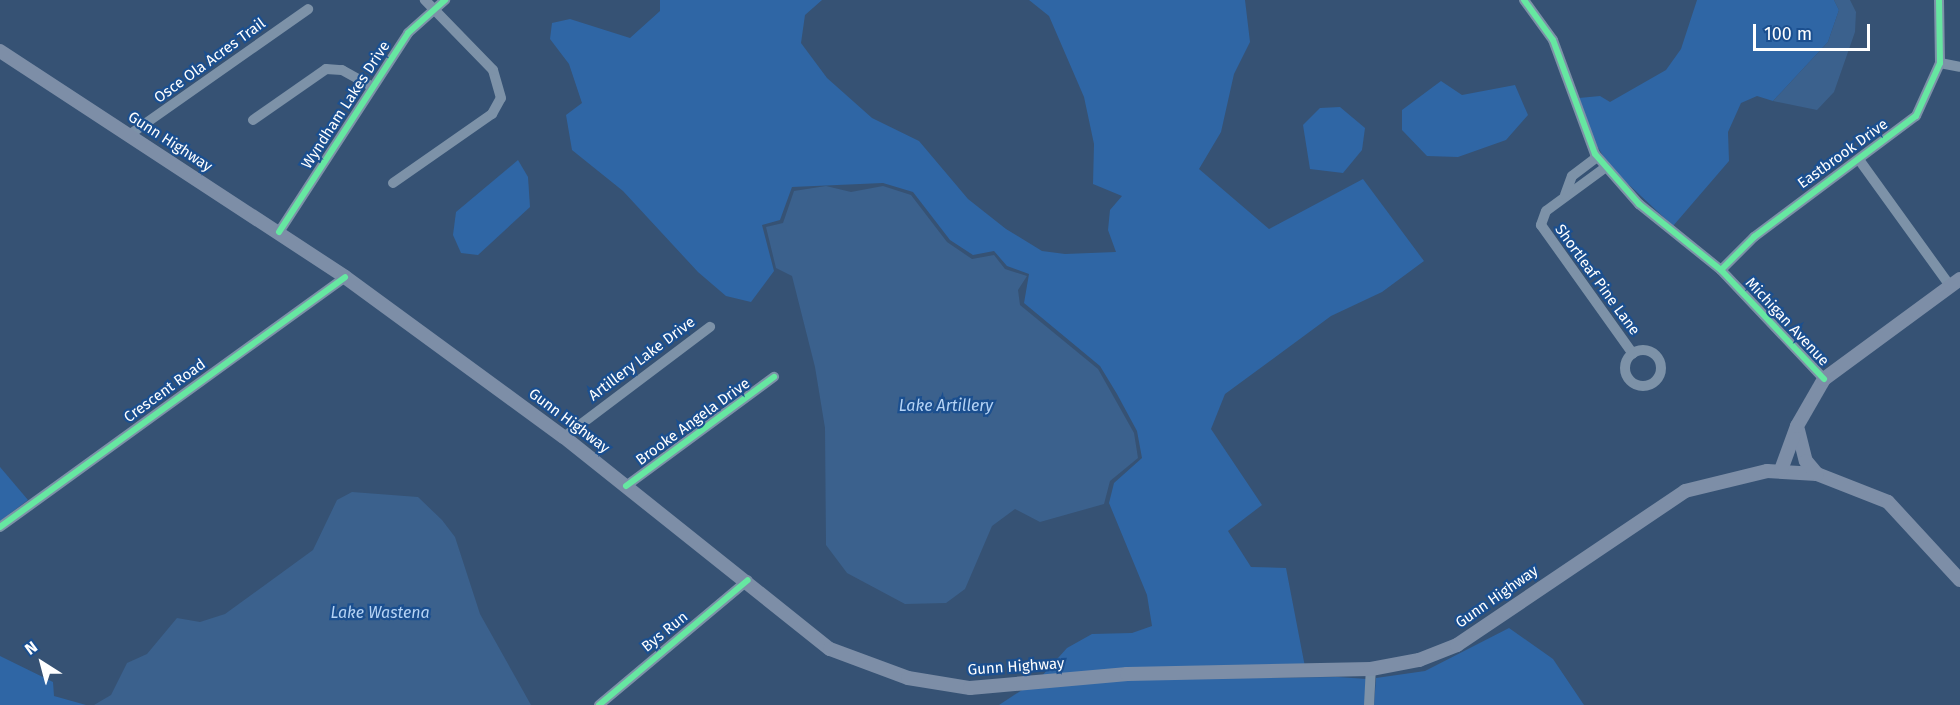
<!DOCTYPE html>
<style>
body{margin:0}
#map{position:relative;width:1960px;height:705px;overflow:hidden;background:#365274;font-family:"Fira Sans",sans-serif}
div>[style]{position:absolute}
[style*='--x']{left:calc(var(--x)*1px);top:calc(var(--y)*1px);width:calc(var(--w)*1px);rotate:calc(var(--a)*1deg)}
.green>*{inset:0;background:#2f66a5}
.water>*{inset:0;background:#3b618d}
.minor>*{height:10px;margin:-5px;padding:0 5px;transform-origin:5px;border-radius:5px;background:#7d92a8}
.minor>.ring{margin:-5px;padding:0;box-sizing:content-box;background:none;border:10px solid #7d92a8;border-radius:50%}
.major>*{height:14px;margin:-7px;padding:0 7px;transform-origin:7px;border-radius:7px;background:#7d8ea7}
.cycleway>*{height:6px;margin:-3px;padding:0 3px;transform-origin:3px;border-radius:3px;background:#66e7a1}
span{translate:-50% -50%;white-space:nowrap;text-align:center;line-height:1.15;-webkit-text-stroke:4.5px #1b4f8f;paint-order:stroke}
.street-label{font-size:15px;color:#fff}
.water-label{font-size:16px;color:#b5d3f5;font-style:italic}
.north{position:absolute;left:12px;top:633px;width:60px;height:60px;-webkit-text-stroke:4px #1b4f8f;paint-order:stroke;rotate:324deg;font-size:16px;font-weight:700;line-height:24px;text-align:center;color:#fff}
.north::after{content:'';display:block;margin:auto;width:21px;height:27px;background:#fff;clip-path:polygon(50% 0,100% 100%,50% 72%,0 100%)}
.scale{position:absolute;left:1753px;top:24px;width:117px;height:27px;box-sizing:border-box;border:3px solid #fff;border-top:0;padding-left:8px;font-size:18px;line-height:21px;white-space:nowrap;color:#fff;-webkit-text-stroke:4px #1b4f8f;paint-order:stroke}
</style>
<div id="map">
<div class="green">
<div style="clip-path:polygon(660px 0,822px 0,805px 15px,801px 43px,827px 78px,872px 118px,919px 141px,968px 199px,1006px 229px,1042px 251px,1065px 254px,1116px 252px,1108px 230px,1110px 210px,1122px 196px,1093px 184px,1094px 144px,1084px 97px,1049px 16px,1029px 0,1245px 0,1250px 42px,1234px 74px,1221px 132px,1199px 169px,1269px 229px,1363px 179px,1424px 261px,1382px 292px,1331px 316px,1225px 394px,1211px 429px,1262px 505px,1228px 531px,1251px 567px,1286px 568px,1305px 667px,1040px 678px,1067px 648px,1092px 634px,1132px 633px,1152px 626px,1147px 595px,1109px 503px,1114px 483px,1142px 458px,1137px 431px,1117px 394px,1100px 366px,1024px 303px,1029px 274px,1007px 266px,994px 251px,973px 255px,950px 240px,913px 192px,883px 183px,792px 187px,780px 220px,762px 225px,774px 271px,751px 302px,726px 296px,698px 272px,623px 191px,572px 150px,566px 115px,582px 103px,569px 64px,550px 39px,552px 23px,570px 19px,630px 38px,660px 11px)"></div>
<div style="clip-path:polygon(1697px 0,1834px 0,1839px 10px,1828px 42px,1773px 101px,1757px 96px,1741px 103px,1728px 132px,1729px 161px,1673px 226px,1610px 167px,1592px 138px,1579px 98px,1600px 96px,1610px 102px,1666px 70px,1681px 49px)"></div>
<div style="clip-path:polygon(1441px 81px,1462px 95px,1515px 85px,1528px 115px,1506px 140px,1458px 157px,1427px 156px,1402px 130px,1402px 110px)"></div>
<div style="clip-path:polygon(1340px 107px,1365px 128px,1362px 150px,1343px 173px,1310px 169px,1303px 125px,1320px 108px)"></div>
<div style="clip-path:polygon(518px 160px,528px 177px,530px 207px,478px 255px,461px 253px,453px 235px,456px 212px)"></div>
<div style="clip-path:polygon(0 467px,28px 500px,0 521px)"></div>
<div style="clip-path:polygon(1509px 628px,1553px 659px,1584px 705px,1374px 705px,1376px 678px,1425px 671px)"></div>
<div style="clip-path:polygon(0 656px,53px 682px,54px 696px,86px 705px,0 705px)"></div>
<div style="clip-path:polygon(1338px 677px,1367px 679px,1365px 705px,999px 705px,1025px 688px,1127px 679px)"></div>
</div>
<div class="water">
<div style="clip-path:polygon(1834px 0,1850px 0,1856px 12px,1855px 32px,1834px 92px,1817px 110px,1773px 101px,1828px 42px,1839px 10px)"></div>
<div style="clip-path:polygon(826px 186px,851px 192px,883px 186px,911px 195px,947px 242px,972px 259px,994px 255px,1005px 269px,1027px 276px,1018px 290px,1020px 305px,1098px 369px,1134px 433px,1138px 458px,1110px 481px,1104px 504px,1040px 522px,1015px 509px,992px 526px,965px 589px,946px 603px,905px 604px,847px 573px,826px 545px,825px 428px,815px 367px,792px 276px,776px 268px,766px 227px,783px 223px,794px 191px)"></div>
<div style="clip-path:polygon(352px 492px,418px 497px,442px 520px,455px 537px,480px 614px,531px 705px,94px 705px,111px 695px,127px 663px,147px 654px,177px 618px,200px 622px,225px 614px,313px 550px,337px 500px)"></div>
</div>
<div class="minor">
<div style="--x:1524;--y:0;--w:49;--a:54.1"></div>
<div style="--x:1553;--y:40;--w:121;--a:69.8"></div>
<div style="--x:1595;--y:154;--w:67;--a:48.7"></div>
<div style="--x:1639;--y:204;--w:105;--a:38.8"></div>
<div style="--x:1721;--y:270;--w:150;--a:46.6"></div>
<div style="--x:1940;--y:63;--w:20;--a:11"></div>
<div style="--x:253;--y:120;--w:89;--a:-34.9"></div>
<div style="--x:326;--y:69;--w:16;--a:4"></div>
<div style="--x:342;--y:70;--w:33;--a:29"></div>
<div style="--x:129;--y:135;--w:219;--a:-35.1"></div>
<div style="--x:1860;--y:161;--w:154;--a:54.2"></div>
<div style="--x:1606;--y:167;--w:74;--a:143.7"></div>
<div style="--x:1546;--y:211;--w:15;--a:110"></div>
<div style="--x:1541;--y:225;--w:158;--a:54.5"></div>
<div style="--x:393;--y:183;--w:121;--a:-34.9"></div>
<div style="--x:492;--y:114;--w:18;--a:-61"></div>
<div style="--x:501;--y:98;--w:29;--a:-106"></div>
<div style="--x:493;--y:70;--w:98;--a:-134.2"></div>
<div style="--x:1565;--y:195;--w:20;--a:-70"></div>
<div style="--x:1572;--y:176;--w:31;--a:-37"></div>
<div style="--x:279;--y:232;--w:237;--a:-57"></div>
<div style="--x:408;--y:33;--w:50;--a:-41.7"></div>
<div style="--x:1721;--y:270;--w:47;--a:-45"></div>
<div style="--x:1754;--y:237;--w:202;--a:-36.8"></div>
<div style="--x:1916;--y:116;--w:58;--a:-65.6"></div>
<div style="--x:1940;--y:63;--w:63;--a:-90.9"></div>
<div class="ring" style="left:1625px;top:350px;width:26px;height:26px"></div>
<div style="--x:564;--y:437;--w:183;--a:-37"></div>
<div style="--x:626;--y:486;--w:184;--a:-36.4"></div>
<div style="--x:0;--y:527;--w:426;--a:-35.9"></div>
<div style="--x:599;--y:705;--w:194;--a:-40"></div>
<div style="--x:1369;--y:705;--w:36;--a:-87"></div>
</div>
<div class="major">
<div style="--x:0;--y:51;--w:412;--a:33.2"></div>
<div style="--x:345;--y:277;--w:271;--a:36.2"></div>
<div style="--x:564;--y:437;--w:340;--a:38.6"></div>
<div style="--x:830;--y:649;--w:83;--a:20.4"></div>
<div style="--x:908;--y:678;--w:63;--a:9.2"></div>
<div style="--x:970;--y:688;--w:158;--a:-5.1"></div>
<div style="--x:1127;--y:674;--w:244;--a:-1.2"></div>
<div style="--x:1371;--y:669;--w:49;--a:-10.6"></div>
<div style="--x:1419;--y:660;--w:41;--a:-21.5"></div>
<div style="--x:1457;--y:645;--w:275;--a:-34"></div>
<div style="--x:1685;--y:491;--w:84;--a:-13.7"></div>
<div style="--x:1767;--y:471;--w:50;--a:3.4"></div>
<div style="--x:1817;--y:474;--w:76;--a:21.5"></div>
<div style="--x:1888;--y:502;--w:106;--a:47.3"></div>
<div style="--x:1798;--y:430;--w:32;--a:76"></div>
<div style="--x:1806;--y:461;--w:17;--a:50"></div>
<div style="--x:1781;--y:470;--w:47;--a:-70"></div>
<div style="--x:1797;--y:426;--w:54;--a:-60.1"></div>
<div style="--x:1824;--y:379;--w:169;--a:-36.3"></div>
</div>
<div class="cycleway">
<div style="--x:1524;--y:0;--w:49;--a:54.1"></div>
<div style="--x:1553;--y:40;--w:121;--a:69.8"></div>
<div style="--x:1595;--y:154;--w:67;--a:48.7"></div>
<div style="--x:1639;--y:204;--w:105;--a:38.8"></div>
<div style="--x:1721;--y:270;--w:150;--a:46.6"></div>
<div style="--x:279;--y:232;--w:237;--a:-57"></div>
<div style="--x:408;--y:33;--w:50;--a:-41.7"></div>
<div style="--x:1721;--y:270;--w:47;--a:-45"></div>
<div style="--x:1754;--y:237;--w:202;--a:-36.8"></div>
<div style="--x:1916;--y:116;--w:58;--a:-65.6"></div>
<div style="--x:1940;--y:63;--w:63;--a:-90.9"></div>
<div style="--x:626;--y:486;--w:184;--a:-36.4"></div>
<div style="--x:0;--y:527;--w:426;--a:-35.9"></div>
<div style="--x:599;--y:705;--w:194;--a:-40"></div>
</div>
<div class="street-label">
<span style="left:210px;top:61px;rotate:-36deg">Osce Ola Acres Trail</span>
<span style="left:346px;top:105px;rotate:-57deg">Wyndham Lakes Drive</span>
<span style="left:170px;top:142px;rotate:33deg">Gunn Highway</span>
<span style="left:1843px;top:154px;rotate:-36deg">Eastbrook Drive</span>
<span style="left:1597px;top:280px;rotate:54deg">Shortleaf Pine Lane</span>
<span style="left:1787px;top:322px;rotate:47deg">Michigan Avenue</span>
<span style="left:642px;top:359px;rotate:-37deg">Artillery Lake Drive</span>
<span style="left:165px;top:391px;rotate:-36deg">Crescent Road</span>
<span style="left:569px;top:421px;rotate:37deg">Gunn Highway</span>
<span style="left:693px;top:422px;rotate:-36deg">Brooke Angela Drive</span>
<span style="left:1497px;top:597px;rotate:-35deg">Gunn Highway</span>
<span style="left:665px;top:632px;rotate:-39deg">Bys Run</span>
<span style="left:1016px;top:667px;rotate:-4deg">Gunn Highway</span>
</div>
<div class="water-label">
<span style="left:946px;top:406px">Lake Artillery</span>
<span style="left:380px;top:613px">Lake Wastena</span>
</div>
<div class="north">N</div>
<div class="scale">100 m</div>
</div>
